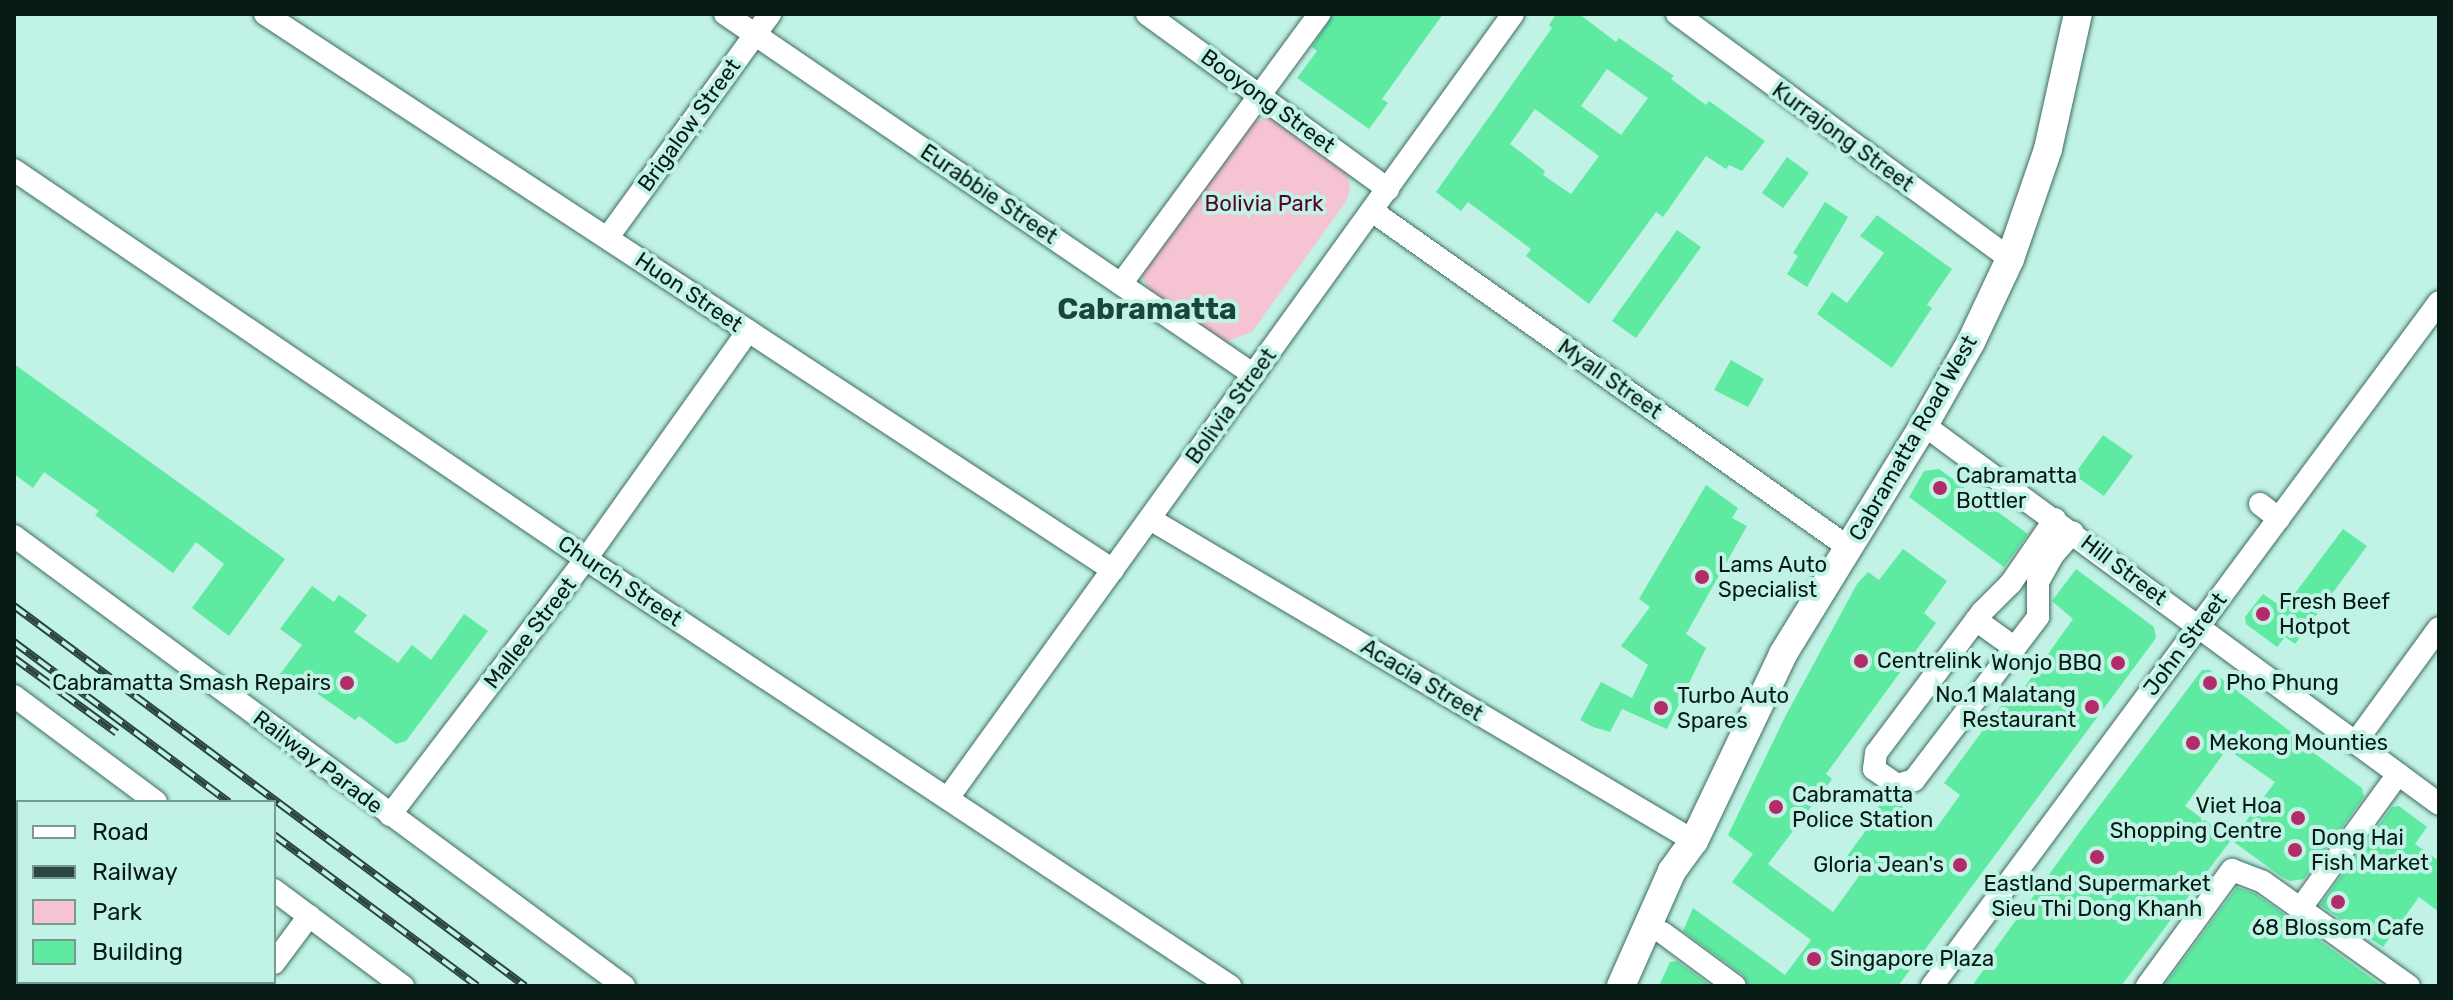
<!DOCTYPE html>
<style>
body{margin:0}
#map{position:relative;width:2453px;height:1000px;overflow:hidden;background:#c0f2e5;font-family:Rubik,sans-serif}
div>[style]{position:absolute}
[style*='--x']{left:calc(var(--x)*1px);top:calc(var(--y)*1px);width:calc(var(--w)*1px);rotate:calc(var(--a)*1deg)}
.green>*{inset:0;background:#f6c3d3}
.building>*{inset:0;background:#5feaa2}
.roads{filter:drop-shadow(0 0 2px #3e6c61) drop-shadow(0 0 2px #3e6c61)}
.minor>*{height:22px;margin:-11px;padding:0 11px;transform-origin:11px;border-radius:11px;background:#fff}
.major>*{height:28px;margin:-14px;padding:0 14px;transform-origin:14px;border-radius:14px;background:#fff}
.rail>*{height:8px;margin-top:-4px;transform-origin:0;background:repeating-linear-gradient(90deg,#c0f2e5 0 15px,#2c453f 0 30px);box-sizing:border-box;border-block:2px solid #2c453f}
.dots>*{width:22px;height:22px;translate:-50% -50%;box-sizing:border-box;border:4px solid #c0f2e5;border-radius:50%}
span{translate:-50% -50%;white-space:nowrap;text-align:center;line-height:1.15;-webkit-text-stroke:8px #c0f2e5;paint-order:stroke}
.street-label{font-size:22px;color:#071a15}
.park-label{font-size:22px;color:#53042c}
.poi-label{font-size:22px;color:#071a15}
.left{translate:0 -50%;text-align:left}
.right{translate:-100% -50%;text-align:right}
.district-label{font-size:30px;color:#17463d;font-weight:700}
.frame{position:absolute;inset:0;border:16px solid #071a15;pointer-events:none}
.legend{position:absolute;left:16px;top:800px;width:260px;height:184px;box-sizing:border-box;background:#c0f2e5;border:2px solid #769c92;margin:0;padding:10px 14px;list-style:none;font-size:24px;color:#071a15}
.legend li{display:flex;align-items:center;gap:16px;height:40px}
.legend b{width:40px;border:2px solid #769c92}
</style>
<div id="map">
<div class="green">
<div style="clip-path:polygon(1270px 117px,1347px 174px,1350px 188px,1347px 200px,1252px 332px,1225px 342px,1149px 289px,1142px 277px,1145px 262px,1241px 125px)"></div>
</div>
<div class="building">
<div style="clip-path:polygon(1333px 14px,1443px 14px,1382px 99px,1388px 103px,1369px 129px,1297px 78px,1317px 51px,1312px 47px)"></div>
<div style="clip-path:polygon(evenodd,1556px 14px,1579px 14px,1616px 42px,1619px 38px,1674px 76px,1671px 79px,1706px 105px,1709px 101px,1765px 141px,1742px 171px,1729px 165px,1726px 169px,1706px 156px,1663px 217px,1656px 212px,1589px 304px,1526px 256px,1531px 249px,1468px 202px,1461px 211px,1436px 192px,1552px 28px,1549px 25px,1556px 14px,1607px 69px,1648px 98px,1621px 135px,1581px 106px,1607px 69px,1556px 14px,1535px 109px,1599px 156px,1571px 194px,1543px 175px,1545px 171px,1510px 144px,1535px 109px)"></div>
<div style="clip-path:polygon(1787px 157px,1809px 173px,1783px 208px,1762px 193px)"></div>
<div style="clip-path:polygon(1825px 202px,1848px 217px,1807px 287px,1787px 274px,1798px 256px,1793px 253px)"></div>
<div style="clip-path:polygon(1877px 215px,1952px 269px,1927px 305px,1932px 308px,1892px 368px,1817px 314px,1832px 292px,1847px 303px,1884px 253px,1860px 236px)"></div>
<div style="clip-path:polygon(1677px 230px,1701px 247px,1636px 338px,1612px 321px)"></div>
<div style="clip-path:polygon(1731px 360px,1764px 379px,1748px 407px,1714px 390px)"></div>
<div style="clip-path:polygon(14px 364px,285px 559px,229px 636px,192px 608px,224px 564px,196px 542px,173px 573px,95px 515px,99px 511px,44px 472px,33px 488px,14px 474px)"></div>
<div style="clip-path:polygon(2103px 435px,2133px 456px,2104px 496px,2074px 475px)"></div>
<div style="clip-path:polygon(1939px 469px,2028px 534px,2004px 567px,1909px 497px,1924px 471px)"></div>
<div style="clip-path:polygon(1706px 485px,1738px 508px,1732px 518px,1747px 526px,1686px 634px,1706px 648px,1667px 729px,1622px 709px,1610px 732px,1593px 727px,1580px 720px,1601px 682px,1632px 698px,1648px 665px,1621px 646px,1650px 607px,1639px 599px)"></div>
<div style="clip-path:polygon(2343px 529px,2367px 546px,2295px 644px,2285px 637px,2277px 647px,2246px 624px,2245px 617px,2263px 594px,2279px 605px,2290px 600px)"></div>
<div style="clip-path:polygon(1903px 549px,1947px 581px,1924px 613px,1936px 623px,1826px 774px,1832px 779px,1768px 864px,1833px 912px,1859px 876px,1842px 863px,1867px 829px,1863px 826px,1887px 795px,1935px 830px,1960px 795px,1944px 783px,2015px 687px,2021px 692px,2073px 619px,2052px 601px,2076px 569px,2154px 627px,2156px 638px,1898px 986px,1749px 986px,1743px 975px,1683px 931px,1693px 908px,1785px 975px,1811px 940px,1732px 882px,1753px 854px,1728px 835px,1786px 715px,1857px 584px,1868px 572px,1879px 580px)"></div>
<div style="clip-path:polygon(312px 586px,334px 602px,339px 595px,367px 615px,354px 632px,398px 663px,412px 645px,431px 660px,464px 614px,488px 631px,406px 741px,396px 744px,359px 716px,355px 720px,298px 680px,292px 689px,277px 678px,302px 645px,280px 629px)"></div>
<div style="clip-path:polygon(evenodd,2202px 670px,2210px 670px,2291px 732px,2289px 735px,2362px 788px,2364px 797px,2304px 879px,2290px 881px,2282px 877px,2231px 840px,2121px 986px,1972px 986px,1984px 969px,1982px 967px,2079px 833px,2202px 670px,2227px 749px,2275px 782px,2232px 840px,2185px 806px,2227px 749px)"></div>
<div style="clip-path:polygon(2399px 806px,2427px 827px,2415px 844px,2439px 861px,2439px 912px,2419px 897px,2383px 947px,2320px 905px,2392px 807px)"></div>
<div style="clip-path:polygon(2237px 887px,2256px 894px,2382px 986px,2164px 986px)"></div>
<div style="clip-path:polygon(1677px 961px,1711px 986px,1659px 986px,1670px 962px)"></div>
</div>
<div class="roads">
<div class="minor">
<div style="--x:265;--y:14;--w:1014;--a:33.25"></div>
<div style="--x:725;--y:14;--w:640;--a:34.31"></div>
<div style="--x:1147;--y:14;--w:298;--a:36"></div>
<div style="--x:1677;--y:14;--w:413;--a:36.3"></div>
<div style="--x:14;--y:170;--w:692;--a:34.22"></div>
<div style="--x:586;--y:559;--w:773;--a:33.55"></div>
<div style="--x:1372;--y:211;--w:583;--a:35.22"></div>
<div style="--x:608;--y:237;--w:276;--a:-54"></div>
<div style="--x:1121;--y:284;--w:335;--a:-53.7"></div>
<div style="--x:1924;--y:425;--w:639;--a:36.35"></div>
<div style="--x:2260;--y:504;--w:24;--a:38"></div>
<div style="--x:1150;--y:519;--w:632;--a:30.62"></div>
<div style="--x:2055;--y:519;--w:78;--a:124.5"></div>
<div style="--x:2011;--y:583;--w:41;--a:135"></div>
<div style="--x:1982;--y:612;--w:176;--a:126.9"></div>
<div style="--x:1876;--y:753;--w:16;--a:97"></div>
<div style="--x:1874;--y:769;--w:28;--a:35"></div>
<div style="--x:1897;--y:785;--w:18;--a:-16"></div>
<div style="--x:1914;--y:780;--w:205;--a:-52.7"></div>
<div style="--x:2038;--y:617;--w:35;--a:-90"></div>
<div style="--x:2038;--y:582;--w:31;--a:-61"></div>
<div style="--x:2053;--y:555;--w:30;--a:-49"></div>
<div style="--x:14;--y:536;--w:758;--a:36.42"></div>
<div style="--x:1976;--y:620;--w:48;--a:35.7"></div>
<div style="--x:14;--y:696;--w:177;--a:36.7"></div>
<div style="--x:2355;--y:743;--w:142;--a:-53.9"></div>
<div style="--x:948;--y:798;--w:966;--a:-54.22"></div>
<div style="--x:390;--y:815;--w:322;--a:-52.6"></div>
<div style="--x:586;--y:559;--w:280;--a:-54.6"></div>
<div style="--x:274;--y:890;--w:161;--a:36.7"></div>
<div style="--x:2300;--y:909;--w:167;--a:-54"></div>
<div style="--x:1663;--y:933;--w:89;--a:36.4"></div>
<div style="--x:274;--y:963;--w:59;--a:-53.3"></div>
<div style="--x:257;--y:986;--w:5;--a:-53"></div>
<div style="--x:1932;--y:986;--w:851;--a:-53.45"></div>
<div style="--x:2147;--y:986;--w:144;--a:-53.8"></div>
<div style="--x:2232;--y:870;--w:33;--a:21"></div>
<div style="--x:2263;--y:882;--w:179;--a:35.5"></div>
</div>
<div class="major">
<div style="--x:1621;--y:986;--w:126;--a:-66.1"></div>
<div style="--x:1672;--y:871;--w:37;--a:-54"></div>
<div style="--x:1694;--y:841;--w:207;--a:-64.5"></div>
<div style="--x:1783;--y:654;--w:269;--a:-58.4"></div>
<div style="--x:1924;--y:425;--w:95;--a:-60.5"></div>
<div style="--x:1971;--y:342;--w:92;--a:-64.8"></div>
<div style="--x:2010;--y:259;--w:116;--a:-70.9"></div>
<div style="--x:2048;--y:149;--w:138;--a:-77.5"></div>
</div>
</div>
<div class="rail">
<div style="--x:14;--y:606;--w:637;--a:36.64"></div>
<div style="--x:14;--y:642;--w:268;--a:36.7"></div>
<div style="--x:14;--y:658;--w:127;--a:36.1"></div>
<div style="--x:274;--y:835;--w:253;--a:36.6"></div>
</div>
<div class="dots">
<div style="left:1940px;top:488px;background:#b42b6a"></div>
<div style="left:1702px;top:577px;background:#b42b6a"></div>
<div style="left:2263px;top:614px;background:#b42b6a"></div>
<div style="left:1861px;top:661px;background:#b42b6a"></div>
<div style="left:2118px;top:663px;background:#b42b6a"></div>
<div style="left:347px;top:683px;background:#b42b6a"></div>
<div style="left:2210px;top:683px;background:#b42b6a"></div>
<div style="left:2092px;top:707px;background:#b42b6a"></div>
<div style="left:1661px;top:708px;background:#b42b6a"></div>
<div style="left:2193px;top:743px;background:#b42b6a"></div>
<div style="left:1776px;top:807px;background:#b42b6a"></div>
<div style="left:2298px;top:818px;background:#b42b6a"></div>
<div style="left:2295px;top:850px;background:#b42b6a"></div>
<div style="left:2097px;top:857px;background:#b42b6a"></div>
<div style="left:1960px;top:865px;background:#b42b6a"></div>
<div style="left:2338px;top:902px;background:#b42b6a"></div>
<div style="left:1814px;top:959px;background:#b42b6a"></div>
</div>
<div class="street-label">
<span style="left:1268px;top:101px;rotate:36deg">Booyong Street</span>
<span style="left:689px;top:125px;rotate:-54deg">Brigalow Street</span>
<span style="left:1843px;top:137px;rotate:36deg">Kurrajong Street</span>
<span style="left:989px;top:194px;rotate:34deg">Eurabbie Street</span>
<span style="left:689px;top:292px;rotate:34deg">Huon Street</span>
<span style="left:1610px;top:379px;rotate:35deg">Myall Street</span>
<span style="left:1231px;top:406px;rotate:-54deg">Bolivia Street</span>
<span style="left:1913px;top:438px;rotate:-60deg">Cabramatta Road West</span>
<span style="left:2124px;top:570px;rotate:37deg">Hill Street</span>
<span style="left:620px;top:581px;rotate:34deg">Church Street</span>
<span style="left:530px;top:633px;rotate:-52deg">Mallee Street</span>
<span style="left:2185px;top:644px;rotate:-53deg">John Street</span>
<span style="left:1422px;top:680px;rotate:31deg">Acacia Street</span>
<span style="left:318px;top:762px;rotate:37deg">Railway Parade</span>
</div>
<div class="park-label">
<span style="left:1264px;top:204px">Bolivia Park</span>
</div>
<div class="poi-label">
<span class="left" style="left:1956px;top:488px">Cabramatta<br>Bottler</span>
<span class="left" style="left:1718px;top:577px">Lams Auto<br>Specialist</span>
<span class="left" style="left:2279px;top:614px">Fresh Beef<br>Hotpot</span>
<span class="left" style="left:1877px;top:661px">Centrelink</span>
<span class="right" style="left:2102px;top:663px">Wonjo BBQ</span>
<span class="right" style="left:331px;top:683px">Cabramatta Smash Repairs</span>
<span class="left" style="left:2226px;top:683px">Pho Phung</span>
<span class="right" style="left:2076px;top:707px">No.1 Malatang<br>Restaurant</span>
<span class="left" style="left:1677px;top:708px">Turbo Auto<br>Spares</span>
<span class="left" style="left:2209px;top:743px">Mekong Mounties</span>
<span class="left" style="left:1792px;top:807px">Cabramatta<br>Police Station</span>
<span class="right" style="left:2282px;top:818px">Viet Hoa<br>Shopping Centre</span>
<span class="left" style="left:2311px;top:850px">Dong Hai<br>Fish Market</span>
<span class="right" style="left:1944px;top:865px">Gloria Jean's</span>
<span style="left:2097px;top:896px">Eastland Supermarket<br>Sieu Thi Dong Khanh</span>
<span style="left:2338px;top:928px">68 Blossom Cafe</span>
<span class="left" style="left:1830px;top:959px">Singapore Plaza</span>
</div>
<div class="district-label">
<span style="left:1147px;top:309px">Cabramatta</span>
</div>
<div class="frame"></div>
<ul class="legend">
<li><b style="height:10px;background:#fff"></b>Road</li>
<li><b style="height:10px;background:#2c453f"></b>Railway</li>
<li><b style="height:22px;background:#f6c3d3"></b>Park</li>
<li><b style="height:22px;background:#5feaa2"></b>Building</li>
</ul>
</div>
